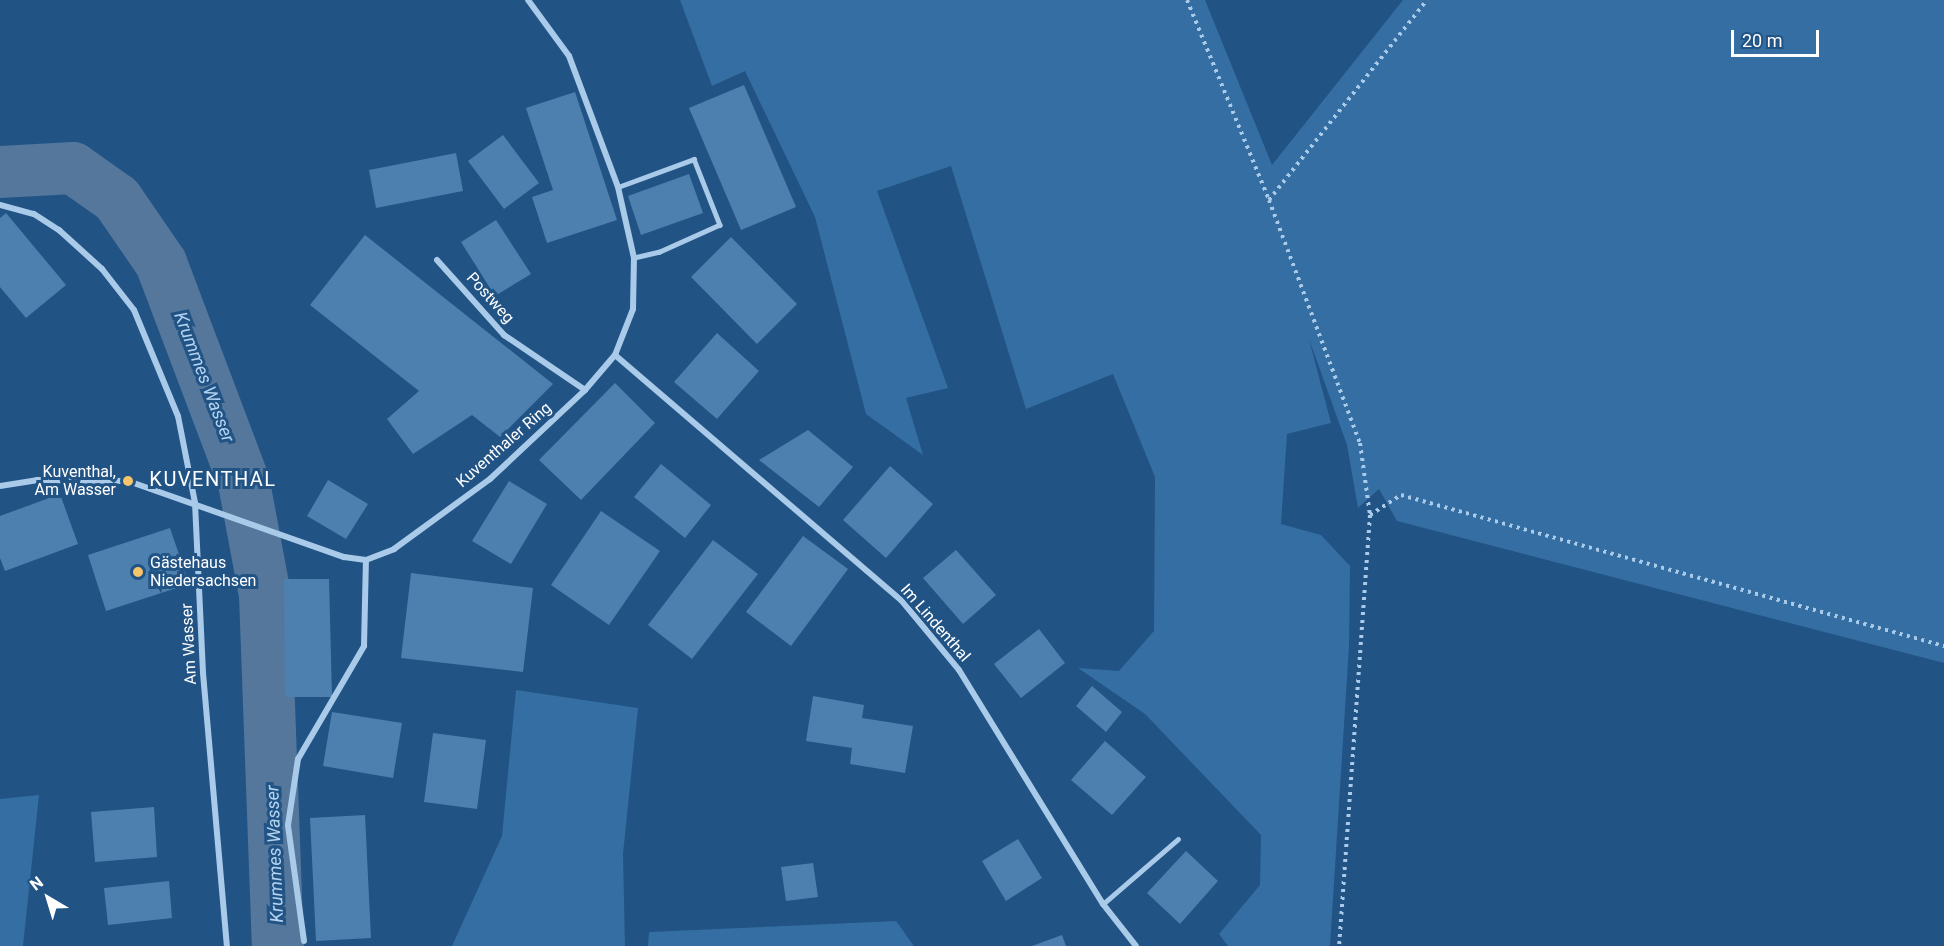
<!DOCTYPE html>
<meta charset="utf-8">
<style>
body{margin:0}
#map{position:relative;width:1944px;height:946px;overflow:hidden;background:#215385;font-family:Roboto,sans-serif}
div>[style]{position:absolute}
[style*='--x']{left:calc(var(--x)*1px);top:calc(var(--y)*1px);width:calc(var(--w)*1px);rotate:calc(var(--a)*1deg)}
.green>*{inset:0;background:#346ea2}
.river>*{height:52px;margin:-26px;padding:0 26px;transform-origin:26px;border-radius:26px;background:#54779b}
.building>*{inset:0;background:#4d80af}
.path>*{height:4px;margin-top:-2px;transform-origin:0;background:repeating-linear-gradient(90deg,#a9cae9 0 3px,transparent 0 7.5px)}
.lane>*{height:4.5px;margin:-2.25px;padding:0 2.25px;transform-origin:2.25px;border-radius:2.25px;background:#a9cae9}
.street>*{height:6px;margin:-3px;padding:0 3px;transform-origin:3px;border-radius:3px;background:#a9cae9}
.dots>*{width:16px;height:16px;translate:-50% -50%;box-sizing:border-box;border:3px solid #215385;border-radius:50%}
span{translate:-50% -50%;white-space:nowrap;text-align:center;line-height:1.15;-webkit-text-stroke:6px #215385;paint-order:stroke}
.street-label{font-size:16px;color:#fff}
.poi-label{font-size:16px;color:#fff}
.right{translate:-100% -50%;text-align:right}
.left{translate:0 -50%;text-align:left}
.water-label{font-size:18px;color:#b5d4f1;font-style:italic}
.quarter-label{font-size:20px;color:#fff;letter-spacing:1.5px}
.north{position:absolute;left:18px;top:868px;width:60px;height:60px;-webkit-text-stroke:4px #215385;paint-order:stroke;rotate:322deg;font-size:16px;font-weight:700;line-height:24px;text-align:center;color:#fff}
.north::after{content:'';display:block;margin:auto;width:21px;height:27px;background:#fff;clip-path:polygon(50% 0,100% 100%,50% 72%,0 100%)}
.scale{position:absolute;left:1731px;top:30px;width:88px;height:27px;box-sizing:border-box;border:3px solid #fff;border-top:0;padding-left:8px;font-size:18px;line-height:21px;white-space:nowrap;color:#fff;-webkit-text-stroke:4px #215385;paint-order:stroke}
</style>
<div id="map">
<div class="green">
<div style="clip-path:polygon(680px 0,1205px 0,1272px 165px,1403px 0,1944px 0,1944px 663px,1397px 521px,1379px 489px,1358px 508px,1347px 445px,1309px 339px,1331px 423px,1287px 434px,1281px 524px,1321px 535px,1350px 566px,1349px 646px,1330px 946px,1228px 946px,1219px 934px,1260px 885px,1261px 835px,1145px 714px,1078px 668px,1119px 671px,1154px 631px,1155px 477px,1113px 374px,1026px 409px,951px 166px,877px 191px,948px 388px,906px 398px,923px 455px,866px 414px,815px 217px,745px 71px,712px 86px)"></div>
<div style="clip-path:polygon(516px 690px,638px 708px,623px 854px,625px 946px,452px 946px,502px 836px)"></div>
<div style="clip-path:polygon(39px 795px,23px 946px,0 946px,0 799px)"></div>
<div style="clip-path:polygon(896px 921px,914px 946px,648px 946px,649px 932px)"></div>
</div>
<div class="river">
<div style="--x:0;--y:172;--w:73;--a:-3.1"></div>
<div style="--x:73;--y:168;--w:54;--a:35.2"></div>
<div style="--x:117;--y:199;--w:78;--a:55.5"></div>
<div style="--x:161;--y:263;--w:235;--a:69.3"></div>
<div style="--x:244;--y:483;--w:114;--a:79.4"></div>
<div style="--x:265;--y:595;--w:351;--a:87.9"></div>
</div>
<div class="building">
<div style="clip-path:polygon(744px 85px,796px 207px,741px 230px,689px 108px)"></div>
<div style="clip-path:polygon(575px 92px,617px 220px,547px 243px,532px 197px,553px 190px,526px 108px)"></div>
<div style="clip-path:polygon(503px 135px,539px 183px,504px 209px,468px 161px)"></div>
<div style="clip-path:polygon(456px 153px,463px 191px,376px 208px,369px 170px)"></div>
<div style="clip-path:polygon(689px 174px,703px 213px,641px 235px,628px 196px)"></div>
<div style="clip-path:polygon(6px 213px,66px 285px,26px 318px,0 287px,0 218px)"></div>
<div style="clip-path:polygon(496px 220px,531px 274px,495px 296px,461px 242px)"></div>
<div style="clip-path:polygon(365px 235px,553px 384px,500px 437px,472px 415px,413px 454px,387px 419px,419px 391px,310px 305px)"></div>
<div style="clip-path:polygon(731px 237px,797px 304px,757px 344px,691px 277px)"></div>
<div style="clip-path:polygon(717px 333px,759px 371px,717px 419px,674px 382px)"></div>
<div style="clip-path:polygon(615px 383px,655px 423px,581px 500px,539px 460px)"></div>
<div style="clip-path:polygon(808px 430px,853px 467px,819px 507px,759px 460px)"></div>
<div style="clip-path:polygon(661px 464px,711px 505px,685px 538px,634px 497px)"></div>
<div style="clip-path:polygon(890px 466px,933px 504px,886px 558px,843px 520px)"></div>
<div style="clip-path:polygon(328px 480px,368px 504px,346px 539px,307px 516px)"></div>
<div style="clip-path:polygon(509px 481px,547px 504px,511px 564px,472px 541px)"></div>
<div style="clip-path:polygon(60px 494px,78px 544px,5px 571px,0 558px,0 516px)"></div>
<div style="clip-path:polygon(601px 511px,660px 551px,609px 625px,551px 585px)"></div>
<div style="clip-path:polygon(170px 528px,189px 584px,106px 611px,88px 555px)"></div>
<div style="clip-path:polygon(803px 536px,848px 569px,791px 646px,746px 612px)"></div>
<div style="clip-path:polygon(713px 540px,758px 574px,692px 659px,648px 625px)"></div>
<div style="clip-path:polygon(956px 550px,996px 595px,963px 624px,923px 578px)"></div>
<div style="clip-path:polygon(411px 573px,533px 588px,523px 672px,401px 658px)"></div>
<div style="clip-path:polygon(284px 579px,329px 579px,332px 697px,285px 697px)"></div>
<div style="clip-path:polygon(1039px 629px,1065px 663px,1021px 698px,994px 664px)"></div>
<div style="clip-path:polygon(1092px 686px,1122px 712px,1106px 732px,1076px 706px)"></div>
<div style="clip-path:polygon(813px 696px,864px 705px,862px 718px,913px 726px,905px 773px,850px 764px,852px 748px,806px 741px)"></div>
<div style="clip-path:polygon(332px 712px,402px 723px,393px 778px,323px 766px)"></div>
<div style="clip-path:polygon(433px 733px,486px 740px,477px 809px,424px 802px)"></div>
<div style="clip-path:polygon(1105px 741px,1146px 777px,1112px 815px,1071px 780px)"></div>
<div style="clip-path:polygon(154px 807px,157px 857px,95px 862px,91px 812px)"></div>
<div style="clip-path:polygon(365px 815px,371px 938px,316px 941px,310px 818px)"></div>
<div style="clip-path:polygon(1018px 839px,1042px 878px,1006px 901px,982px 861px)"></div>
<div style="clip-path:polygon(1186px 851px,1218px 881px,1180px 924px,1147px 893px)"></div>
<div style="clip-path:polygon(813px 863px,818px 897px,786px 901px,781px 867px)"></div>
<div style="clip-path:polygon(169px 881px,172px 918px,108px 925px,104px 888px)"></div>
<div style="clip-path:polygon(1062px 935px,1066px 946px,1032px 946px)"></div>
</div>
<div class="path">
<div style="--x:1187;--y:0;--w:216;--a:67.7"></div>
<div style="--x:1269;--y:200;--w:259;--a:69.5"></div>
<div style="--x:1360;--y:443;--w:73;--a:82.1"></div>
<div style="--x:1370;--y:515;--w:432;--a:94.1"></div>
<div style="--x:1269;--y:200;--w:255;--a:-51.7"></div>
<div style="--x:1370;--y:515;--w:37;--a:-33"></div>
<div style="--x:1401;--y:495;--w:564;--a:15.54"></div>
</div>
<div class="lane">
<div style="--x:618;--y:187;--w:81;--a:-20.2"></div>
<div style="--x:694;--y:159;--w:71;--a:68.5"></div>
<div style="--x:720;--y:225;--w:66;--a:155.8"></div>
<div style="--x:660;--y:252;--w:27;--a:167"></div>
<div style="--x:1103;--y:904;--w:99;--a:-40.9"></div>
</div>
<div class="street">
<div style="--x:0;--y:205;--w:35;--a:15"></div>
<div style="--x:34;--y:214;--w:30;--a:33"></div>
<div style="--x:59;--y:230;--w:58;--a:42.2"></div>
<div style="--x:102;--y:269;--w:52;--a:52"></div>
<div style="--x:134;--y:310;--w:115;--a:67.5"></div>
<div style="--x:178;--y:416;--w:89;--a:78.9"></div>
<div style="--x:195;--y:503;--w:170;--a:87.3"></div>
<div style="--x:203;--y:673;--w:274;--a:85"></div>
<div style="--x:437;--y:260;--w:101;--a:48.2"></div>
<div style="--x:504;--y:335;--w:98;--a:34.2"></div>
<div style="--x:615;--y:355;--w:378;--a:40.6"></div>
<div style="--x:902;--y:601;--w:89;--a:50.4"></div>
<div style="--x:959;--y:670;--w:275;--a:58.4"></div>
<div style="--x:1103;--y:904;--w:53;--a:51.8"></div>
<div style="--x:0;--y:486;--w:37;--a:-9"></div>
<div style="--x:37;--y:480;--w:91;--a:0.6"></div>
<div style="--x:128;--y:481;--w:229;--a:19.4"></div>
<div style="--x:344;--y:557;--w:22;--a:8"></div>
<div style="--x:366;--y:560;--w:30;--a:-21"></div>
<div style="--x:394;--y:549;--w:119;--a:-36.1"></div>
<div style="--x:490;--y:479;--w:130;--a:-43.1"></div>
<div style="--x:585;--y:390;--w:46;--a:-49.4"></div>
<div style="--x:615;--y:355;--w:49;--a:-68.6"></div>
<div style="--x:633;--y:309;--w:51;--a:-88.9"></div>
<div style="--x:634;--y:258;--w:73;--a:-102.7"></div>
<div style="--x:618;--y:187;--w:140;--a:-110.5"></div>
<div style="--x:569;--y:56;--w:69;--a:-126.2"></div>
<div style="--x:304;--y:941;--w:117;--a:-97.9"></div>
<div style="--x:288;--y:825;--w:67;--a:-81.4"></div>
<div style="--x:298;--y:759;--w:131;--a:-59.7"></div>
<div style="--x:364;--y:646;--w:86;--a:-88.7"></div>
</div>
<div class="dots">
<div style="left:128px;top:481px;background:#f6c56a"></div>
<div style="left:138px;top:572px;background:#f6c56a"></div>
</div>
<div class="street-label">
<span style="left:490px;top:298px;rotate:48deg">Postweg</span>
<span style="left:504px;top:445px;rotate:-41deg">Kuventhaler Ring</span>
<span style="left:935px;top:623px;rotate:49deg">Im Lindenthal</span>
<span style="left:189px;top:644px;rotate:-93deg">Am Wasser</span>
</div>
<div class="poi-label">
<span class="right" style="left:116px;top:481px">Kuventhal,<br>Am Wasser</span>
<span class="left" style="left:150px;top:572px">Gästehaus<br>Niedersachsen</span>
</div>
<div class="water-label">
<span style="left:204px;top:377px;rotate:69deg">Krummes Wasser</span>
<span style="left:275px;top:854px;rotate:-92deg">Krummes Wasser</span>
</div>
<div class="quarter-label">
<span style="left:213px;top:479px">KUVENTHAL</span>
</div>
<div class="north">N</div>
<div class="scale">20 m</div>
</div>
